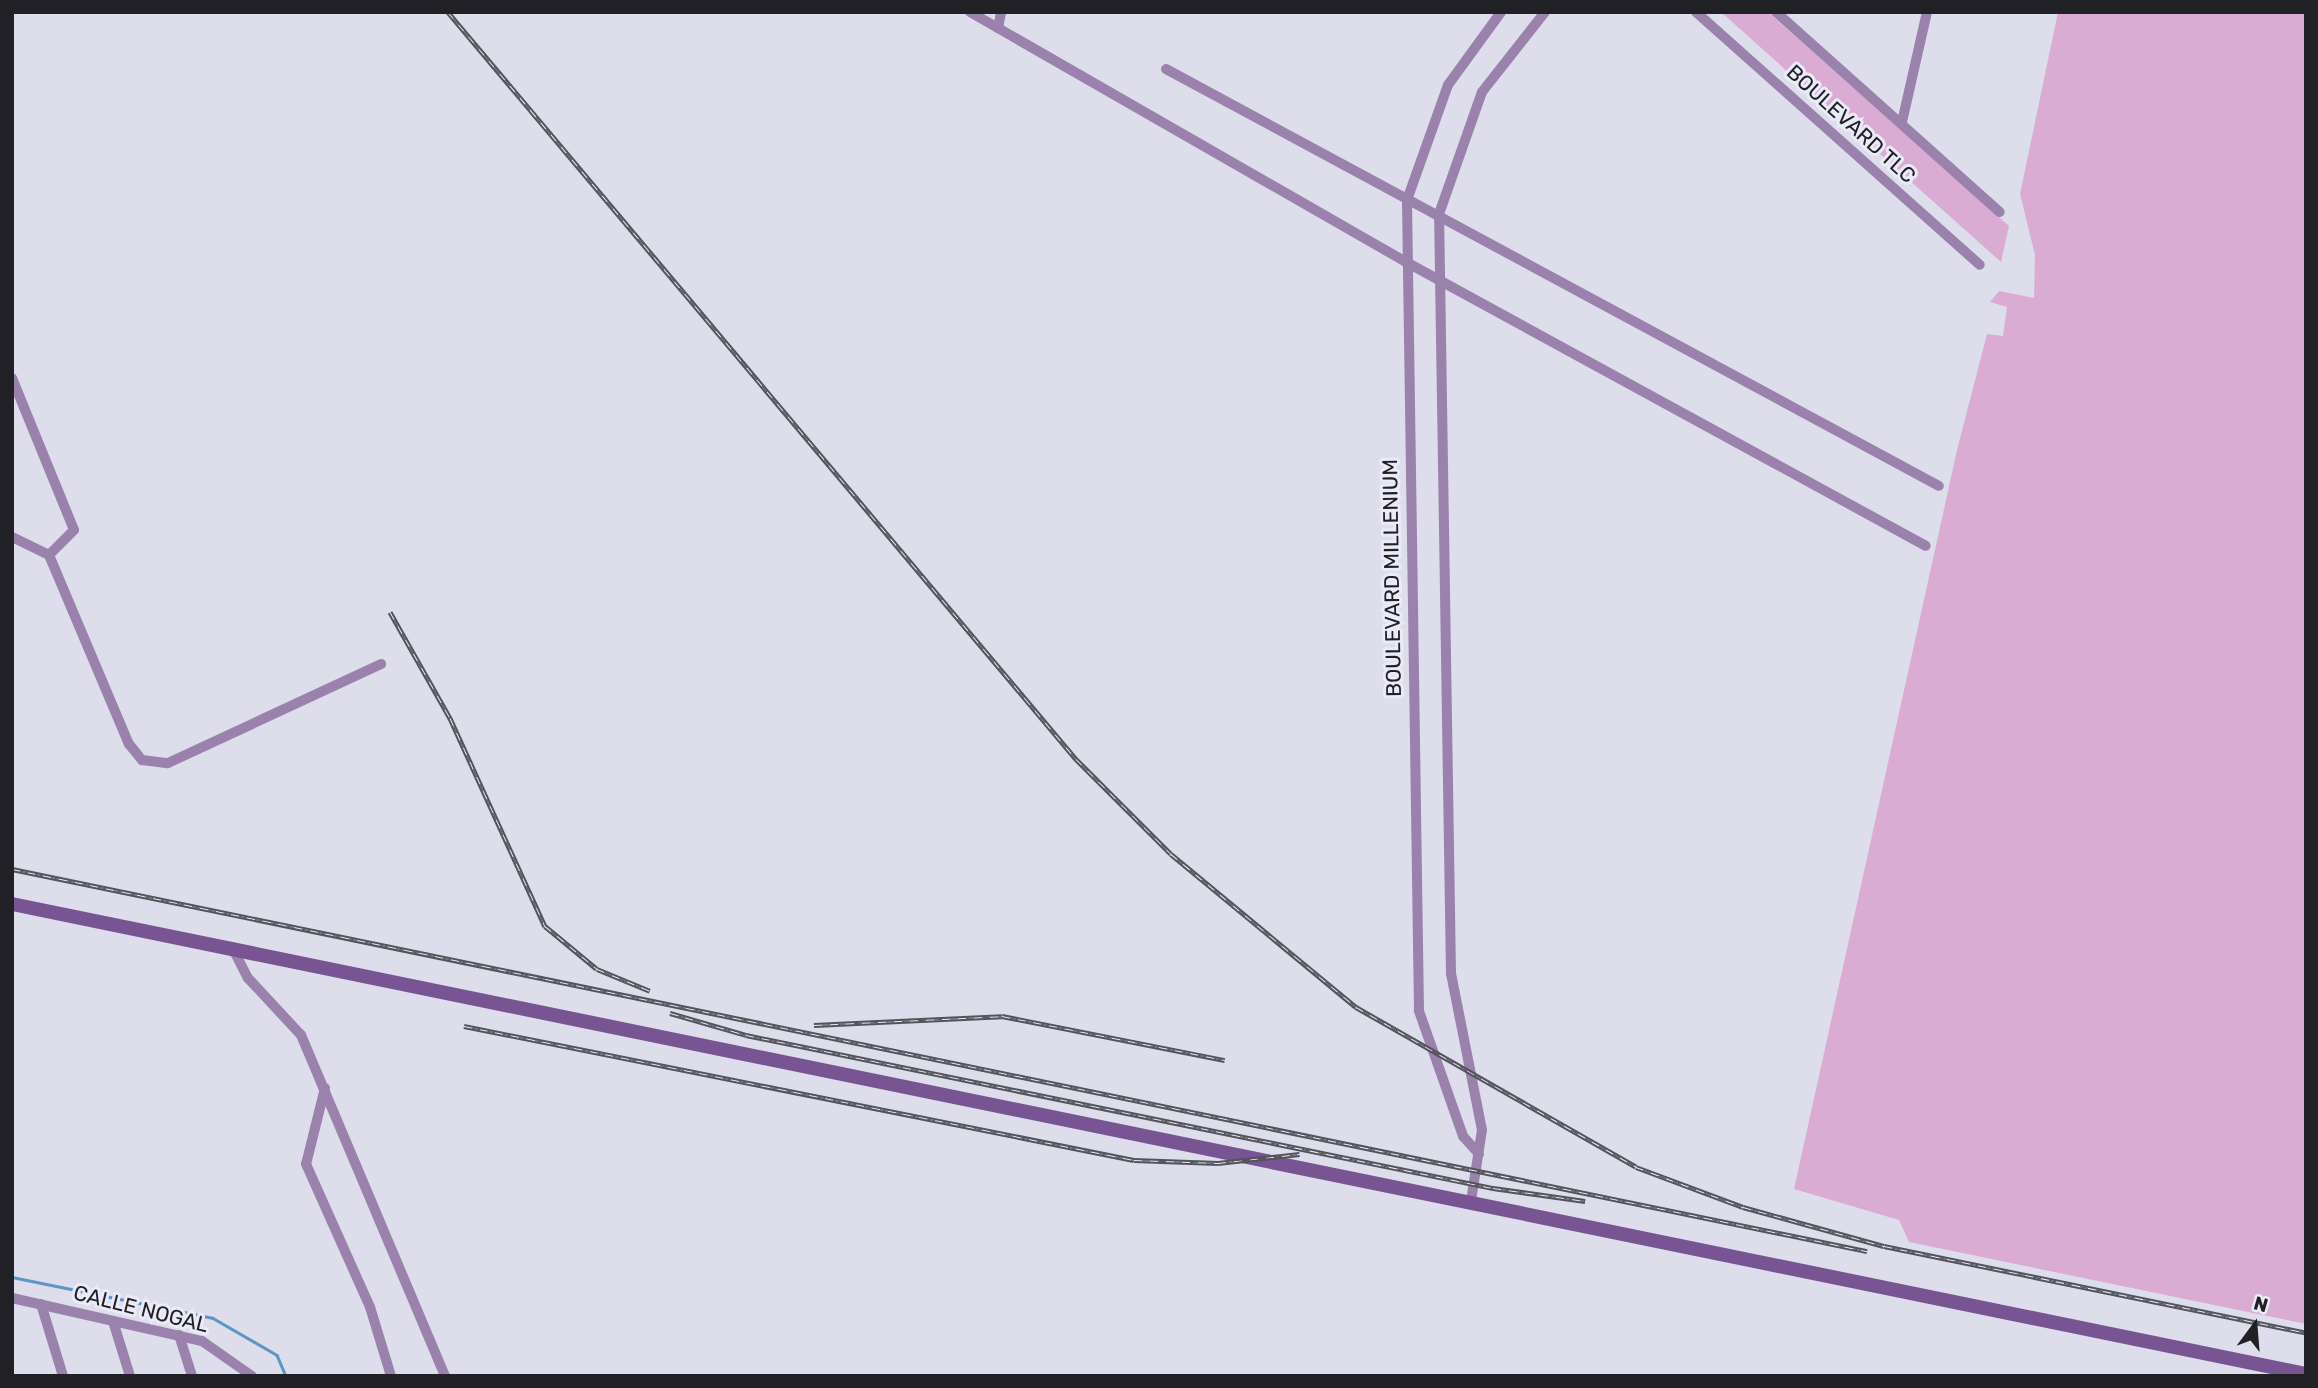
<!DOCTYPE html>
<style>
body{margin:0}
#map{position:relative;width:2318px;height:1388px;overflow:hidden;background:#ddddec;font-family:Rubik,sans-serif}
div>[style]{position:absolute}
[style*='--x']{left:calc(var(--x)*1px);top:calc(var(--y)*1px);width:calc(var(--w)*1px);rotate:calc(var(--a)*1deg)}
.green>*{inset:0;background:#daacd4}
.stream>*{height:2.5px;margin:-1.25px;padding:0 1.25px;transform-origin:1.25px;border-radius:1.25px;background:#5d95c5}
.street>*{height:10px;margin:-5px;padding:0 5px;transform-origin:5px;border-radius:5px;background:#9a82ad}
.secondary>*{height:14px;margin:-7px;padding:0 7px;transform-origin:7px;border-radius:7px;background:#785493}
.rail>*{height:5px;margin-top:-2.5px;transform-origin:0;background:repeating-linear-gradient(90deg,#ebeaf9 0 8px,#53535b 0 16px);box-sizing:border-box;border-block:2px solid #53535b}
span{translate:-50% -50%;white-space:nowrap;text-align:center;line-height:1.15;-webkit-text-stroke:6px #ebeaf9;paint-order:stroke}
.street-label{font-size:21px;color:#202025}
.frame{position:absolute;inset:0;border:14px solid #202025;pointer-events:none}
.north{position:absolute;left:2220px;top:1290px;width:70px;height:70px;-webkit-text-stroke:5px #ebeaf9;paint-order:stroke;rotate:16deg;font-size:19px;font-weight:700;line-height:28px;text-align:center;color:#202025}
.north::after{content:'';display:block;margin:auto;width:24px;height:32px;background:#202025;clip-path:polygon(50% 0,100% 100%,50% 72%,0 100%)}
</style>
<div id="map">
<div class="green">
<div style="clip-path:polygon(1721px 12px,1768px 12px,2009px 226px,2001px 262px)"></div>
<div style="clip-path:polygon(2058px 12px,2306px 12px,2306px 1324px,1909px 1242px,1899px 1220px,1794px 1189px,1957px 450px,1987px 334px,2003px 336px,2007px 307px,1990px 302px,1999px 291px,2034px 298px,2035px 255px,2020px 194px)"></div>
</div>
<div class="stream">
<div style="--x:12;--y:1277;--w:205;--a:11.5"></div>
<div style="--x:213;--y:1318;--w:74;--a:30"></div>
<div style="--x:277;--y:1355;--w:23;--a:67"></div>
</div>
<div class="street">
<div style="--x:970;--y:12;--w:503;--a:29.83"></div>
<div style="--x:1406;--y:262;--w:592;--a:28.64"></div>
<div style="--x:1696;--y:12;--w:380;--a:41.7"></div>
<div style="--x:1776;--y:12;--w:300;--a:41.8"></div>
<div style="--x:998;--y:28;--w:16;--a:-79"></div>
<div style="--x:1166;--y:69;--w:878;--a:28.34"></div>
<div style="--x:1902;--y:122;--w:113;--a:-77.2"></div>
<div style="--x:12;--y:378;--w:164;--a:67.8"></div>
<div style="--x:74;--y:530;--w:35;--a:135"></div>
<div style="--x:49;--y:555;--w:41;--a:-154.1"></div>
<div style="--x:49;--y:555;--w:205;--a:67.1"></div>
<div style="--x:129;--y:744;--w:21;--a:51"></div>
<div style="--x:142;--y:760;--w:26;--a:7"></div>
<div style="--x:168;--y:763;--w:235;--a:-24.9"></div>
<div style="--x:232;--y:947;--w:35;--a:63"></div>
<div style="--x:248;--y:978;--w:78;--a:47.1"></div>
<div style="--x:301;--y:1035;--w:370;--a:67.1"></div>
<div style="--x:325;--y:1088;--w:78;--a:104"></div>
<div style="--x:306;--y:1164;--w:157;--a:65.9"></div>
<div style="--x:370;--y:1307;--w:72;--a:73.1"></div>
<div style="--x:1479;--y:1154;--w:24;--a:-132"></div>
<div style="--x:1463;--y:1136;--w:133;--a:-109.4"></div>
<div style="--x:1419;--y:1011;--w:811;--a:-90.85"></div>
<div style="--x:1407;--y:200;--w:122;--a:-70.4"></div>
<div style="--x:1448;--y:85;--w:90;--a:-54"></div>
<div style="--x:1471;--y:1201;--w:72;--a:-81.2"></div>
<div style="--x:1482;--y:1130;--w:159;--a:-101.2"></div>
<div style="--x:1451;--y:974;--w:760;--a:-90.9"></div>
<div style="--x:1439;--y:214;--w:129;--a:-70.6"></div>
<div style="--x:1482;--y:92;--w:102;--a:-51.8"></div>
<div style="--x:12;--y:1298;--w:195;--a:12.8"></div>
<div style="--x:202;--y:1341;--w:61;--a:35"></div>
<div style="--x:41;--y:1304;--w:75;--a:73"></div>
<div style="--x:113;--y:1321;--w:58;--a:72.8"></div>
<div style="--x:179;--y:1335;--w:43;--a:72.4"></div>
</div>
<div class="secondary">
<div style="--x:12;--y:904;--w:2342;--a:11.58"></div>
</div>
<div class="rail">
<div style="--x:448;--y:12;--w:976;--a:49.95"></div>
<div style="--x:1076;--y:759;--w:134;--a:45"></div>
<div style="--x:1171;--y:854;--w:240;--a:39.6"></div>
<div style="--x:1356;--y:1007;--w:322;--a:29.7"></div>
<div style="--x:1636;--y:1167;--w:114;--a:20.5"></div>
<div style="--x:1743;--y:1207;--w:146;--a:15.5"></div>
<div style="--x:1884;--y:1246;--w:431;--a:11.6"></div>
<div style="--x:390;--y:612;--w:122;--a:60.5"></div>
<div style="--x:450;--y:718;--w:229;--a:65.5"></div>
<div style="--x:545;--y:926;--w:67;--a:39.6"></div>
<div style="--x:597;--y:969;--w:57;--a:22.5"></div>
<div style="--x:12;--y:869;--w:1894;--a:11.64"></div>
<div style="--x:670;--y:1013;--w:79;--a:16.1"></div>
<div style="--x:746;--y:1035;--w:763;--a:11.58"></div>
<div style="--x:1493;--y:1188;--w:93;--a:8"></div>
<div style="--x:814;--y:1025;--w:188;--a:-2.7"></div>
<div style="--x:1002;--y:1016;--w:227;--a:11.2"></div>
<div style="--x:464;--y:1026;--w:683;--a:11.31"></div>
<div style="--x:1134;--y:1160;--w:84;--a:2"></div>
<div style="--x:1218;--y:1163;--w:82;--a:-6.3"></div>
</div>
<div class="street-label">
<span style="left:1851px;top:124px;rotate:42deg">BOULEVARD TLC</span>
<span style="left:1392px;top:578px;rotate:-91deg">BOULEVARD MILLENIUM</span>
<span style="left:141px;top:1309px;rotate:14deg">CALLE NOGAL</span>
</div>
<div class="frame"></div>
<div class="north">N</div>
</div>
